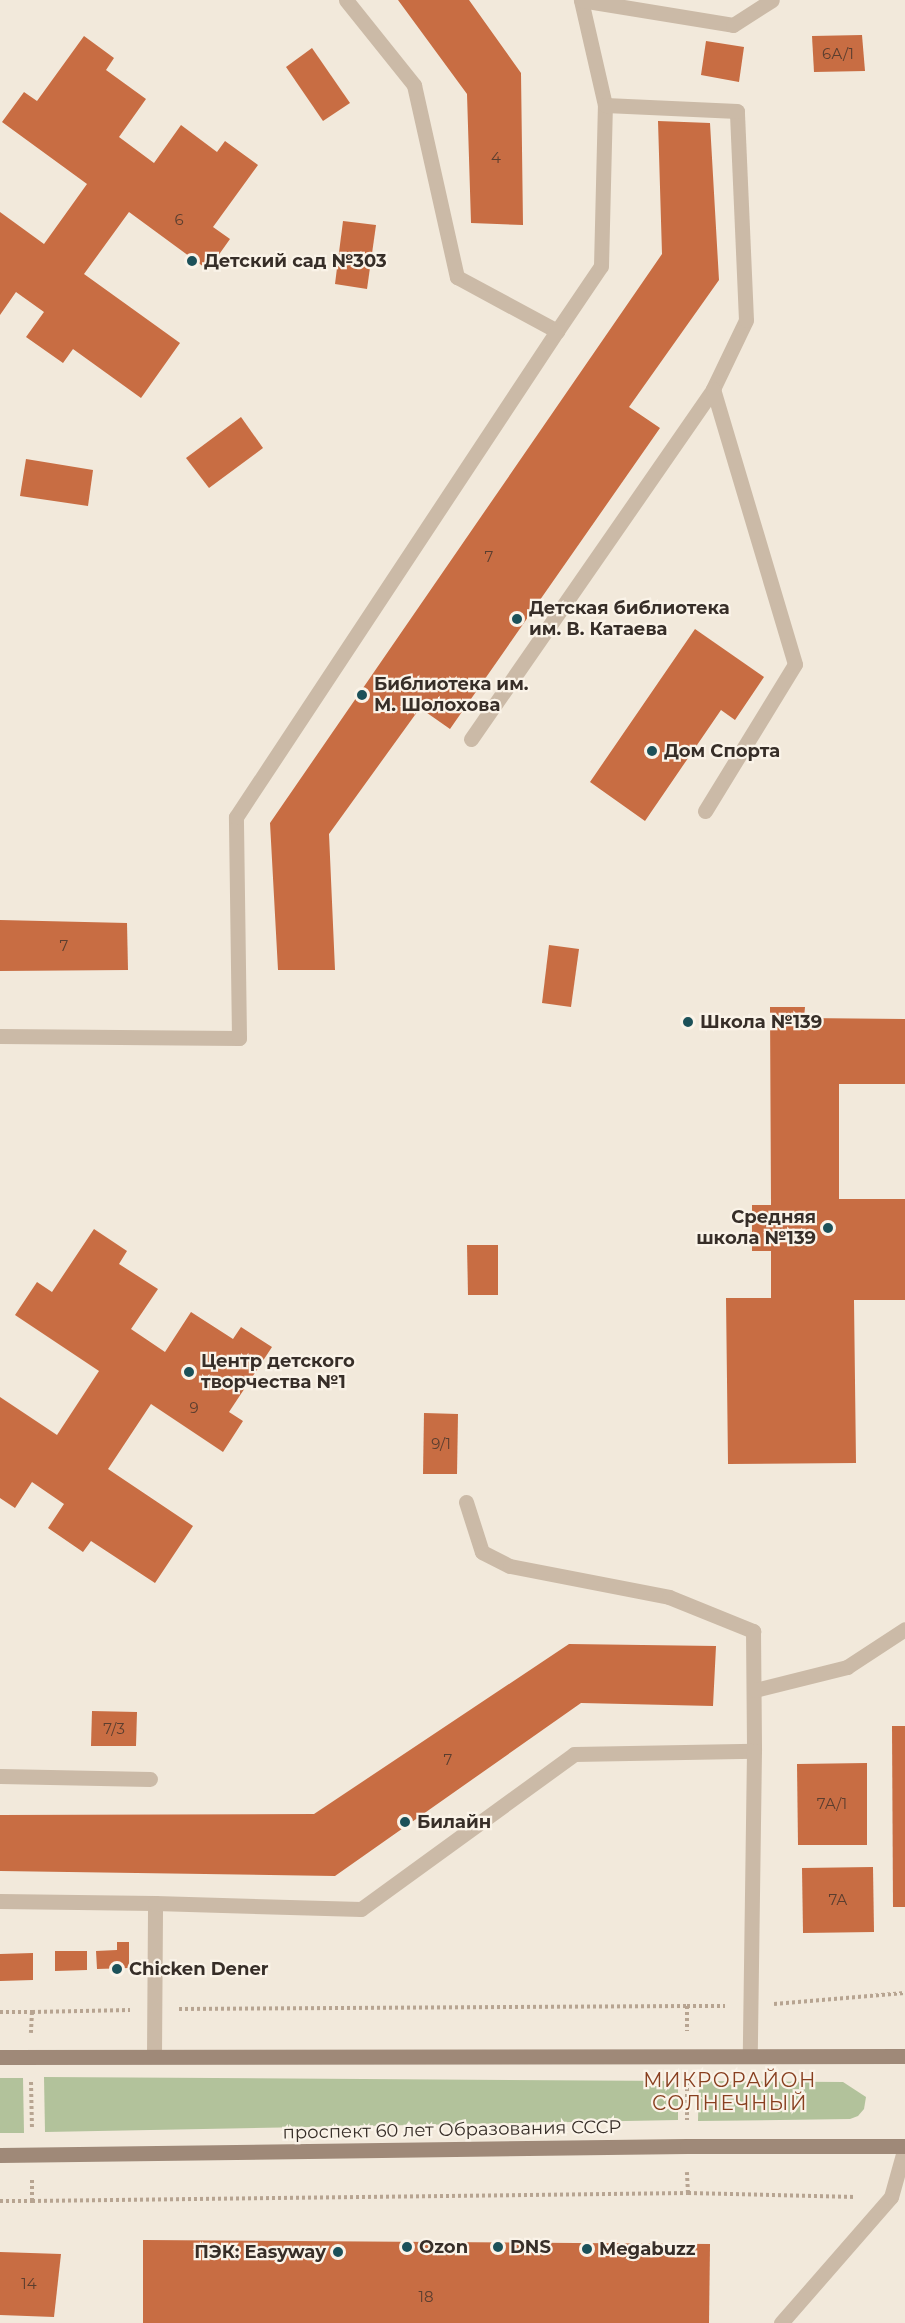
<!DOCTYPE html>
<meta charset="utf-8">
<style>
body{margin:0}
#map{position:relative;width:905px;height:2323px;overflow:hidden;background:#f2e9db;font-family:Montserrat,sans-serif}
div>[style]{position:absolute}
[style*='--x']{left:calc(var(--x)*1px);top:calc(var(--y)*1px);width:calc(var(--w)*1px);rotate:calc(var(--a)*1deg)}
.green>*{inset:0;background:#b2c29b}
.building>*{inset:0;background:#c86d43}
.path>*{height:4px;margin-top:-2px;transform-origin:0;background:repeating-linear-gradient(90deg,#b7a491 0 3px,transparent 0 6px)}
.lane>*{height:15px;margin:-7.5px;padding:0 7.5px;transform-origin:7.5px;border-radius:7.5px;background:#cbbaa7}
.secondary>*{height:15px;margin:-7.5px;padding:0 7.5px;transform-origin:7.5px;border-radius:7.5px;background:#9f8978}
.dots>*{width:16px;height:16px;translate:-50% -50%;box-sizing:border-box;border:3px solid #faf3e8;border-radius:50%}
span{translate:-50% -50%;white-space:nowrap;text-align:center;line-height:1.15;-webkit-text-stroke:4.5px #faf3e8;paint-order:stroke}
.number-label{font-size:15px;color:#5b3e2f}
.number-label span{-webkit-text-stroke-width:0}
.poi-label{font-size:18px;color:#372e28;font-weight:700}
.left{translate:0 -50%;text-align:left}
.right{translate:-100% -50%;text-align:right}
.street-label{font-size:18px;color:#372e28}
.neighbourhood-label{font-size:20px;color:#883f1f;letter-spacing:1.5px}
</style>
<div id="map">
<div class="green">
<div style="clip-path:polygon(44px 2077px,678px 2081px,678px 2120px,45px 2132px)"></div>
<div style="clip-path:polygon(0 2078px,23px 2078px,24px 2133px,0 2133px)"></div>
<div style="clip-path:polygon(699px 2081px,843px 2082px,866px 2097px,864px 2109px,858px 2116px,850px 2119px,698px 2121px)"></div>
</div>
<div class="building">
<div style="clip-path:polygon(398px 0,469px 0,521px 73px,523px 225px,471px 223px,467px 94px)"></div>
<div style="clip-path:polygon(862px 35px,865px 71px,814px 72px,812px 36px)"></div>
<div style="clip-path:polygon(84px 36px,114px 58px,106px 70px,146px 99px,119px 137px,154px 163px,181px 125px,217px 152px,225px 141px,258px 165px,213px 227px,230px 239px,208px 270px,129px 212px,84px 274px,180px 343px,141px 398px,73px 349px,63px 363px,26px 337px,44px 312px,16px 292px,0 315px,0 212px,44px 244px,87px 184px,2px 122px,24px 92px,37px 101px)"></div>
<div style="clip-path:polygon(706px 41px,744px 47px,739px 82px,701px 75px)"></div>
<div style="clip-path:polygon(312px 48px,350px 103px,323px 121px,286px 67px)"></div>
<div style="clip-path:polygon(658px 121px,710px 123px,719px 280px,629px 407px,660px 428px,450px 729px,420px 708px,329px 834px,335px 970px,278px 970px,270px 823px,662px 254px)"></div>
<div style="clip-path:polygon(343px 221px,376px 225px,367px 289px,335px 284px)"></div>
<div style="clip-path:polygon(241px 417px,263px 448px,209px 488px,186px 458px)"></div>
<div style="clip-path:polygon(26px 459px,93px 470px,88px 506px,20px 496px)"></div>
<div style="clip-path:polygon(695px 629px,764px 677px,735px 720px,721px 710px,645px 821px,590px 782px)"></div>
<div style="clip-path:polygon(0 920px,127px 923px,128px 970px,0 971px)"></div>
<div style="clip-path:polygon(549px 945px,579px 949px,571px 1007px,542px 1003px)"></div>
<div style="clip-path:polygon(770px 1007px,805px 1007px,804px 1018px,905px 1019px,905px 1084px,839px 1084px,839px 1199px,905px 1199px,905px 1300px,854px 1300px,856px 1463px,728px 1464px,726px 1298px,771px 1298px,771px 1251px,752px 1251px,752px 1205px,771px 1205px)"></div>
<div style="clip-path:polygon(94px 1229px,127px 1251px,119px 1264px,158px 1289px,131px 1329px,165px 1352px,191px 1312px,233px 1339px,241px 1327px,272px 1347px,229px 1412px,243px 1421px,223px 1452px,151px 1404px,108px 1469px,193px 1526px,155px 1583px,91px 1541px,83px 1552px,48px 1528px,64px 1504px,32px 1482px,15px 1508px,0 1498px,0 1397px,57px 1435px,99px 1371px,15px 1315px,37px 1282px,52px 1292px)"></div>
<div style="clip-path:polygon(467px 1245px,498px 1245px,498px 1295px,468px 1295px)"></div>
<div style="clip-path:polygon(424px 1413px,458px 1414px,457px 1474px,423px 1474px)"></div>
<div style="clip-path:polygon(569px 1644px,716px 1646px,713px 1706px,581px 1703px,335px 1876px,0 1871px,0 1815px,314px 1814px)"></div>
<div style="clip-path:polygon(92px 1711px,137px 1712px,136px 1746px,91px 1746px)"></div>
<div style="clip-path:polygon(892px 1726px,905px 1726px,905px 1907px,893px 1907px)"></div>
<div style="clip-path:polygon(867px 1763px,867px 1845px,798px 1845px,797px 1764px)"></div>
<div style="clip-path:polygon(873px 1867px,874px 1932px,803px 1933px,802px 1868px)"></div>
<div style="clip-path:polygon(117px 1942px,129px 1942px,129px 1968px,97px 1969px,96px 1951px,117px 1950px)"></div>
<div style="clip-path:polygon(55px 1951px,87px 1951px,87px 1970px,55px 1971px)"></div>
<div style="clip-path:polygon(33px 1953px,33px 1980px,0 1981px,0 1954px)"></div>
<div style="clip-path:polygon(143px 2240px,710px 2244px,709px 2323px,143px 2323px)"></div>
<div style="clip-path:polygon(0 2252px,61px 2254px,54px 2317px,0 2315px)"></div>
</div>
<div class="path">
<div style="--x:774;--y:2004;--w:131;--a:-4.8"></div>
<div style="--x:687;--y:2006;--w:38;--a:0"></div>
<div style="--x:179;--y:2009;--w:508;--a:-0.34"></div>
<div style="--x:687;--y:2006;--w:25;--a:90"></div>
<div style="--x:0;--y:2012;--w:32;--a:0"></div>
<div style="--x:32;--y:2012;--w:21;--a:93"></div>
<div style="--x:32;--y:2012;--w:98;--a:-1.2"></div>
<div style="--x:31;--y:2082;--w:47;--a:88.8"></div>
<div style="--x:687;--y:2082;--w:38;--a:90"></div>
<div style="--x:688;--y:2193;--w:168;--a:1.4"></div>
<div style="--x:0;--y:2201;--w:32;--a:0"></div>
<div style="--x:32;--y:2201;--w:22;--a:-90"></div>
<div style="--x:32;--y:2201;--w:656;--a:-0.7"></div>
<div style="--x:688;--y:2193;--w:21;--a:-93"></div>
</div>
<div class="lane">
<div style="--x:346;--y:0;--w:109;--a:51.3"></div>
<div style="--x:414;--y:85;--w:197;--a:77.4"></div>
<div style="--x:457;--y:277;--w:114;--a:28.4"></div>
<div style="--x:557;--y:331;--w:78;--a:-55.9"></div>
<div style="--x:601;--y:266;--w:161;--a:-88.6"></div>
<div style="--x:605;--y:105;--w:108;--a:-102.9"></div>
<div style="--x:581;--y:0;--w:154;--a:9.3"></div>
<div style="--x:733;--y:25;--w:46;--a:-32.7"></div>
<div style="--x:471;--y:739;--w:426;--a:-55.3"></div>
<div style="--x:713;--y:389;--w:76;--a:-64.4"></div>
<div style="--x:746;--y:320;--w:209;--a:-92.5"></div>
<div style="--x:737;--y:111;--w:132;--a:-177.4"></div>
<div style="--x:705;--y:811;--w:172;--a:-58.5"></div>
<div style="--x:795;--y:664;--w:287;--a:-106.6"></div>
<div style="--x:0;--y:1036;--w:239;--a:0.5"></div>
<div style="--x:239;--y:1038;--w:221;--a:-90.8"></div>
<div style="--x:236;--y:817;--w:582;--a:-56.56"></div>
<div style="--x:466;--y:1502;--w:52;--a:72.3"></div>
<div style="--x:482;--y:1552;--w:31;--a:27"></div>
<div style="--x:510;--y:1566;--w:162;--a:11"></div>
<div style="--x:669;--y:1597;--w:91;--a:22"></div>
<div style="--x:753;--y:1631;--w:120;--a:89.5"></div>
<div style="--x:755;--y:1690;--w:95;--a:-14"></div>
<div style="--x:847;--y:1667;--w:69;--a:-33.2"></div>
<div style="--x:0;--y:1776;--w:150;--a:1.1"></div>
<div style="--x:0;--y:1901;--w:155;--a:0.7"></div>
<div style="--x:154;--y:2055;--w:152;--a:-89.6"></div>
<div style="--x:155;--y:1903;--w:206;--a:1.7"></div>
<div style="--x:361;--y:1909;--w:263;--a:-36"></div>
<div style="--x:574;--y:1754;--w:180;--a:-1"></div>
<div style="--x:754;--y:1751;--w:305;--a:90.8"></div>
<div style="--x:781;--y:2323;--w:167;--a:-48.9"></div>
<div style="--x:891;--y:2197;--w:52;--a:-74.4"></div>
</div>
<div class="secondary">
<div style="--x:0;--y:2057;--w:905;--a:-0.06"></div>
<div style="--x:0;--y:2155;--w:687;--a:-0.75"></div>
<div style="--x:687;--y:2146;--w:218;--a:0"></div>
</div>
<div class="dots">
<div style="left:192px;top:261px;background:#1c5159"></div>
<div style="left:517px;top:619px;background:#1c5159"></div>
<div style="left:362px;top:695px;background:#1c5159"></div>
<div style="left:652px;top:751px;background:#1c5159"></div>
<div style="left:688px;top:1022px;background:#1c5159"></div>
<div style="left:828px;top:1228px;background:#1c5159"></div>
<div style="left:189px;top:1372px;background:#1c5159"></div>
<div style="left:405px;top:1822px;background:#1c5159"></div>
<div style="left:117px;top:1969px;background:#1c5159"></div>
<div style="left:407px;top:2247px;background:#1c5159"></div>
<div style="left:498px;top:2247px;background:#1c5159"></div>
<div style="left:587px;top:2249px;background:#1c5159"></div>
<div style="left:338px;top:2252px;background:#1c5159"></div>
</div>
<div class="number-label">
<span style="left:838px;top:54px">6А/1</span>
<span style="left:496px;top:158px">4</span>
<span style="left:179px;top:220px">6</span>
<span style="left:489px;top:557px">7</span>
<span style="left:64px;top:946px">7</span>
<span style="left:194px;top:1408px">9</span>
<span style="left:441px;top:1444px">9/1</span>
<span style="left:114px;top:1729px">7/3</span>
<span style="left:448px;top:1760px">7</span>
<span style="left:832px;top:1804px">7А/1</span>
<span style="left:838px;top:1900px">7А</span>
<span style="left:29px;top:2284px">14</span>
<span style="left:426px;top:2297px">18</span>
</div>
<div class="poi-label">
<span class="left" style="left:204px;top:261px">Детский сад №303</span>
<span class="left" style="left:529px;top:619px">Детская библиотека<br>им. В. Катаева</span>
<span class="left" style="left:374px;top:695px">Библиотека им.<br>М. Шолохова</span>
<span class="left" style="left:664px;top:751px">Дом Спорта</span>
<span class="left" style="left:700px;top:1022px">Школа №139</span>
<span class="right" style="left:816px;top:1228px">Средняя<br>школа №139</span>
<span class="left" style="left:201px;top:1372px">Центр детского<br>творчества №1</span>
<span class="left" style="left:417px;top:1822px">Билайн</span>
<span class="left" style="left:129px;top:1969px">Chicken Dener</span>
<span class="left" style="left:419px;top:2247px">Ozon</span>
<span class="left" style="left:510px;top:2247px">DNS</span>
<span class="left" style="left:599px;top:2249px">Megabuzz</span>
<span class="right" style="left:326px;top:2252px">ПЭК: Easyway</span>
</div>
<div class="street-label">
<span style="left:452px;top:2130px;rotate:-1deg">проспект 60 лет Образования СССР</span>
</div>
<div class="neighbourhood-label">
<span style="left:730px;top:2092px">МИКРОРАЙОН<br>СОЛНЕЧНЫЙ</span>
</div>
</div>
